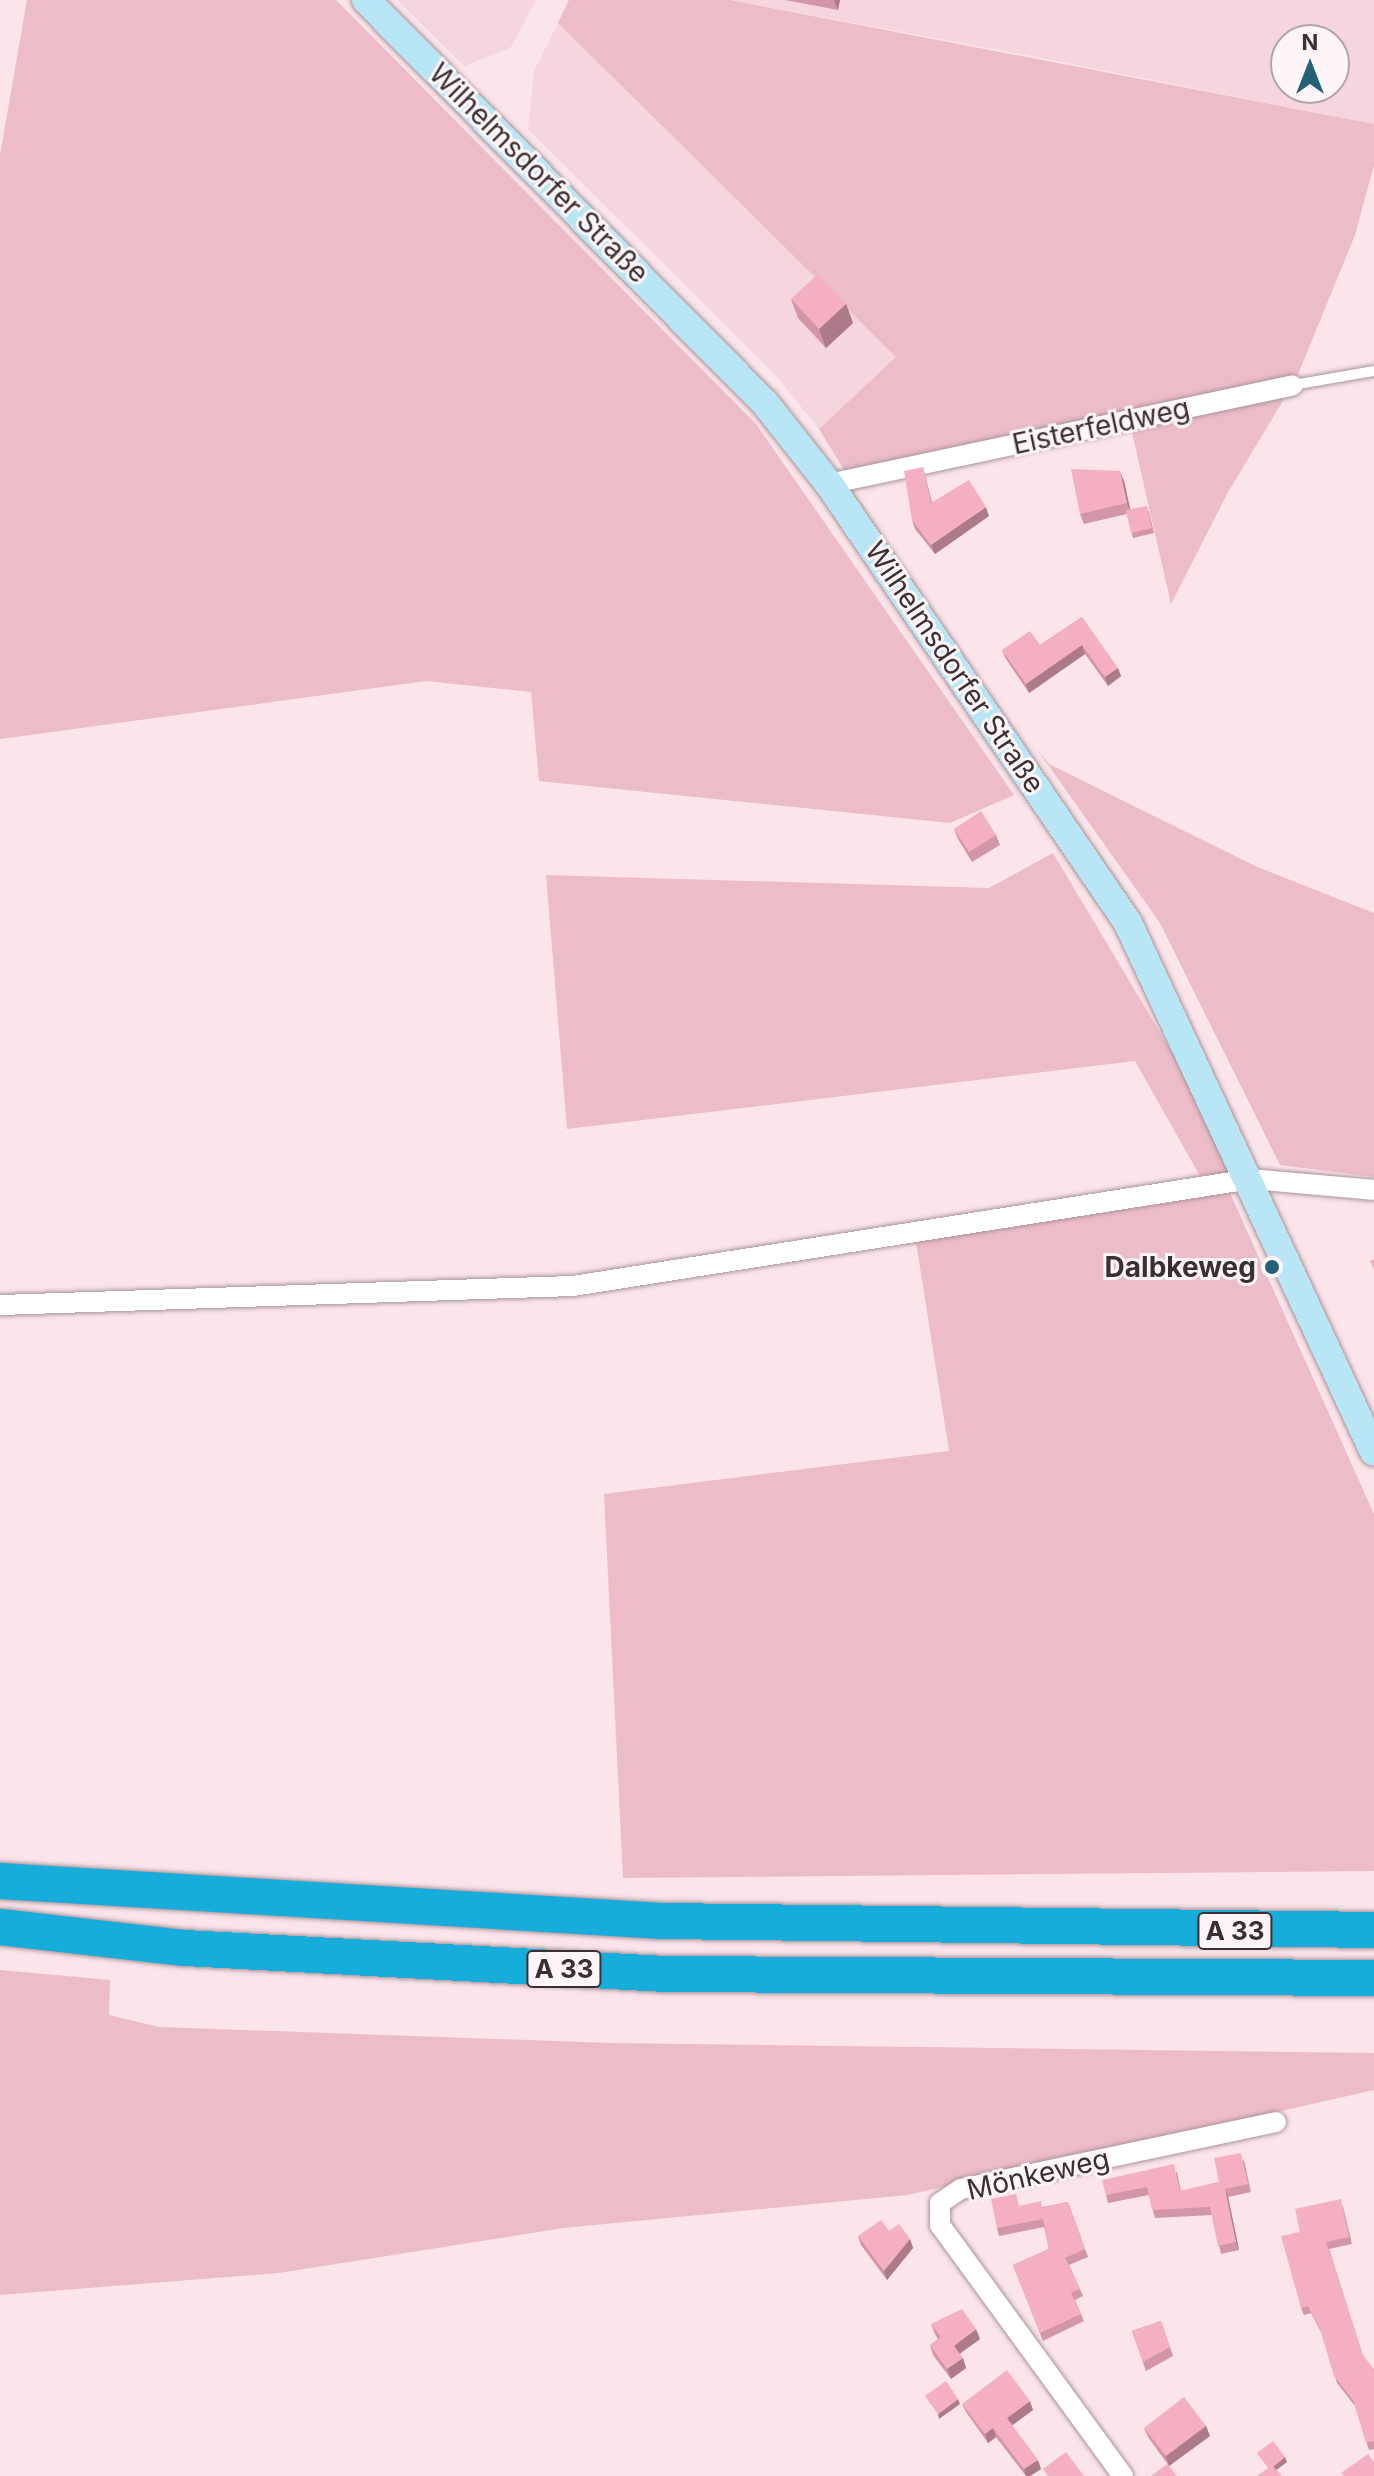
<!DOCTYPE html>
<meta charset="utf-8">
<style>
body{margin:0}
#map{position:relative;width:1374px;height:2476px;overflow:hidden;background:#fbe4ea;font-family:Inter,sans-serif}
div>[style]{position:absolute}
[style*='--x']{left:calc(var(--x)*1px);top:calc(var(--y)*1px);width:calc(var(--w)*1px);rotate:calc(var(--a)*1deg)}
.built>*{inset:0;background:#f5d6de}
.green>*{inset:0;background:#edbcc9}
.roads{filter:drop-shadow(0 0 2px #aa949a) drop-shadow(0 0 2px #aa949a)}
.lane>*{height:10px;margin:-5px;padding:0 5px;transform-origin:5px;border-radius:5px;background:#fff}
.street>*{height:20px;margin:-10px;padding:0 10px;transform-origin:10px;border-radius:10px;background:#fff}
.secondary>*{height:28px;margin:-14px;padding:0 14px;transform-origin:14px;border-radius:14px;background:#b9e6f4}
.highway>*{height:36px;margin:-18px;padding:0 18px;transform-origin:18px;border-radius:18px;background:#16adda}
.wall>*{inset:0;background:#d396a8}
.shaded-wall>*{inset:0;background:#ac7a88}
.building>*{inset:0;background:#f5afc3}
.dots>*{width:22px;height:22px;translate:-50% -50%;box-sizing:border-box;border:4px solid #fff5f8;border-radius:50%}
span{translate:-50% -50%;white-space:nowrap;text-align:center;line-height:1.15;-webkit-text-stroke:6px #fff5f8;paint-order:stroke}
.shield-label span{padding:2px 6px;background:#fff5f8;border:2px solid;border-radius:6px;-webkit-text-stroke-width:0}
.shield-label{font-size:26px;color:#383032;font-weight:700}
.street-label{font-size:28px;color:#383032}
.poi-label{font-size:28px;color:#383032;font-weight:700}
.right{translate:-100% -50%;text-align:right}
.north{position:absolute;left:1270px;top:24px;width:80px;height:80px;box-sizing:border-box;background:#fff5f8;border:2px solid #afa6a9;border-radius:50%;rotate:0deg;font-size:22px;font-weight:700;line-height:32px;text-align:center;color:#383032}
.north::after{content:'';display:block;margin:auto;width:28px;height:36px;background:#236177;clip-path:polygon(50% 0,100% 100%,50% 72%,0 100%)}
</style>
<div id="map">
<div class="built">
<div style="clip-path:polygon(397px 0,536px 0,511px 47px,464px 66px)"></div>
<div style="clip-path:polygon(evenodd,730px 0,1374px 0,1374px 124px,1021px 54px,730px 0,1286px 40px,1334px 40px,1334px 88px,1286px 88px,1286px 40px)"></div>
<div style="clip-path:polygon(558px 23px,897px 357px,819px 429px,777px 377px,528px 129px,534px 71px)"></div>
</div>
<div class="green">
<div style="clip-path:polygon(27px 0,336px 0,756px 424px,1014px 795px,950px 823px,539px 781px,531px 692px,426px 681px,0 739px,0 155px)"></div>
<div style="clip-path:polygon(569px 0,730px 0,1374px 124px,1374px 165px,1355px 235px,1297px 377px,847px 475px,819px 429px,896px 357px,558px 23px)"></div>
<div style="clip-path:polygon(1287px 394px,1227px 494px,1171px 604px,1131px 428px)"></div>
<div style="clip-path:polygon(1036px 748px,1049px 764px,1255px 866px,1374px 913px,1374px 1177px,1280px 1165px,1160px 923px)"></div>
<div style="clip-path:polygon(1053px 853px,1177px 1061px,1232px 1172px,1200px 1176px,1135px 1061px,567px 1129px,546px 875px,989px 888px)"></div>
<div style="clip-path:polygon(1230px 1193px,1374px 1514px,1374px 1871px,623px 1878px,604px 1494px,949px 1451px,916px 1242px)"></div>
<div style="clip-path:polygon(0 1970px,110px 1980px,109px 2015px,159px 2027px,611px 2043px,1374px 2053px,1374px 2090px,907px 2195px,564px 2228px,279px 2273px,0 2295px)"></div>
</div>
<div class="roads">
<div class="lane">
<div style="--x:1293;--y:385;--w:82;--a:-9.8"></div>
</div>
<div class="street">
<div style="--x:829;--y:484;--w:474;--a:-12"></div>
<div style="--x:0;--y:1305;--w:573;--a:-1.9"></div>
<div style="--x:573;--y:1286;--w:686;--a:-8.97"></div>
<div style="--x:1251;--y:1179;--w:123;--a:5.1"></div>
<div style="--x:1123;--y:2476;--w:311;--a:-126.1"></div>
<div style="--x:940;--y:2225;--w:22;--a:-90"></div>
<div style="--x:940;--y:2203;--w:25;--a:-34"></div>
<div style="--x:961;--y:2189;--w:322;--a:-12"></div>
</div>
<div class="secondary">
<div style="--x:366;--y:0;--w:567;--a:45.29"></div>
<div style="--x:765;--y:403;--w:103;--a:51.7"></div>
<div style="--x:829;--y:484;--w:531;--a:55.74"></div>
<div style="--x:1128;--y:923;--w:583;--a:65.06"></div>
</div>
<div class="highway">
<div style="--x:0;--y:1881;--w:663;--a:3.46"></div>
<div style="--x:662;--y:1921;--w:712;--a:0.72"></div>
<div style="--x:0;--y:1927;--w:186;--a:6.5"></div>
<div style="--x:185;--y:1948;--w:481;--a:3.1"></div>
<div style="--x:665;--y:1974;--w:709;--a:0.32"></div>
</div>
</div>
<div class="wall">
<div style="clip-path:polygon(785px 0,840px 0,838px 10px)"></div>
<div style="clip-path:polygon(791px 299px,846px 304px,853px 323px,826px 348px,798px 318px)"></div>
<div style="clip-path:polygon(923px 467px,932px 502px,989px 516px,935px 554px,915px 529px,912px 520px)"></div>
<div style="clip-path:polygon(1124px 481px,1130px 509px,1149px 511px,1154px 533px,1133px 538px,1127px 514px,1084px 524px,1080px 514px)"></div>
<div style="clip-path:polygon(1082px 617px,1121px 676px,1108px 686px,1085px 654px,1029px 693px,1006px 659px,1002px 650px,1040px 645px)"></div>
<div style="clip-path:polygon(954px 829px,996px 835px,1000px 845px,972px 862px,958px 839px)"></div>
<div style="clip-path:polygon(1244px 2160px,1251px 2192px,1228px 2197px,1239px 2250px,1221px 2254px,1212px 2215px,1155px 2218px,1149px 2195px,1108px 2203px,1106px 2195px,1177px 2172px,1181px 2191px,1219px 2182px)"></div>
<div style="clip-path:polygon(1068px 2202px,1088px 2257px,1069px 2265px,1083px 2296px,1075px 2300px,1084px 2321px,1043px 2341px,1013px 2265px,1049px 2249px,1044px 2227px,999px 2236px,997px 2228px,1020px 2206px,1043px 2207px)"></div>
<div style="clip-path:polygon(1343px 2206px,1352px 2244px,1329px 2249px,1363px 2356px,1374px 2370px,1374px 2449px,1369px 2450px,1355px 2406px,1337px 2383px,1322px 2334px,1311px 2313px,1304px 2315px,1301px 2308px,1300px 2232px)"></div>
<div style="clip-path:polygon(889px 2231px,910px 2239px,913px 2248px,887px 2280px,861px 2245px,858px 2236px)"></div>
<div style="clip-path:polygon(1161px 2321px,1173px 2356px,1146px 2371px,1132px 2331px)"></div>
<div style="clip-path:polygon(931px 2324px,980px 2339px,960px 2354px,966px 2368px,951px 2379px,933px 2355px,930px 2345px,938px 2339px,935px 2334px)"></div>
<div style="clip-path:polygon(962px 2404px,1033px 2410px,1012px 2425px,1041px 2469px,1030px 2476px,1026px 2476px,996px 2437px,988px 2443px,966px 2412px)"></div>
<div style="clip-path:polygon(1206px 2426px,1210px 2436px,1169px 2466px,1148px 2437px,1144px 2428px)"></div>
</div>
<div class="shaded-wall">
<div style="clip-path:polygon(834px 0,840px 0,838px 10px)"></div>
<div style="clip-path:polygon(846px 304px,853px 323px,826px 348px,819px 329px)"></div>
<div style="clip-path:polygon(1120px 471px,1124px 481px,1131px 513px,1127px 503px)"></div>
<div style="clip-path:polygon(986px 507px,989px 516px,935px 554px,931px 545px)"></div>
<div style="clip-path:polygon(1082px 645px,1085px 654px,1029px 693px,1026px 684px)"></div>
<div style="clip-path:polygon(1118px 668px,1121px 676px,1108px 686px,1105px 677px)"></div>
<div style="clip-path:polygon(1225px 2189px,1228px 2197px,1239px 2250px,1236px 2242px)"></div>
<div style="clip-path:polygon(910px 2239px,913px 2248px,887px 2280px,884px 2271px)"></div>
<div style="clip-path:polygon(976px 2329px,980px 2339px,957px 2355px,954px 2346px)"></div>
<div style="clip-path:polygon(963px 2358px,966px 2368px,951px 2379px,947px 2369px)"></div>
<div style="clip-path:polygon(958px 2399px,960px 2404px,939px 2419px,938px 2414px)"></div>
<div style="clip-path:polygon(1030px 2401px,1033px 2410px,1010px 2427px,1007px 2418px)"></div>
<div style="clip-path:polygon(1206px 2426px,1210px 2436px,1169px 2466px,1166px 2456px)"></div>
<div style="clip-path:polygon(993px 2428px,996px 2437px,988px 2443px,985px 2434px)"></div>
<div style="clip-path:polygon(1285px 2457px,1287px 2462px,1271px 2474px,1270px 2469px)"></div>
<div style="clip-path:polygon(1038px 2460px,1041px 2469px,1030px 2476px,1026px 2476px,1024px 2469px)"></div>
</div>
<div class="building">
<div style="clip-path:polygon(818px 274px,846px 304px,819px 329px,791px 299px)"></div>
<div style="clip-path:polygon(923px 467px,931px 503px,969px 480px,986px 507px,931px 545px,912px 520px,904px 471px)"></div>
<div style="clip-path:polygon(1071px 469px,1120px 471px,1127px 503px,1080px 514px)"></div>
<div style="clip-path:polygon(1147px 506px,1152px 528px,1131px 533px,1126px 510px)"></div>
<div style="clip-path:polygon(1082px 617px,1118px 668px,1105px 677px,1082px 645px,1026px 684px,1002px 650px,1030px 631px,1040px 645px)"></div>
<div style="clip-path:polygon(981px 811px,996px 835px,969px 852px,954px 829px)"></div>
<div style="clip-path:polygon(1374px 1259px,1374px 1270px,1370px 1261px)"></div>
<div style="clip-path:polygon(1241px 2153px,1248px 2184px,1225px 2189px,1236px 2242px,1218px 2246px,1210px 2207px,1152px 2210px,1147px 2187px,1106px 2195px,1102px 2180px,1174px 2164px,1180px 2191px,1219px 2182px,1214px 2158px)"></div>
<div style="clip-path:polygon(1016px 2194px,1019px 2206px,1041px 2201px,1042px 2208px,1068px 2202px,1085px 2249px,1065px 2258px,1080px 2289px,1071px 2293px,1081px 2314px,1040px 2333px,1013px 2265px,1049px 2249px,1043px 2219px,997px 2228px,991px 2199px)"></div>
<div style="clip-path:polygon(1341px 2199px,1349px 2237px,1326px 2242px,1363px 2355px,1374px 2370px,1374px 2441px,1366px 2443px,1353px 2400px,1334px 2376px,1320px 2329px,1308px 2306px,1301px 2308px,1281px 2236px,1300px 2232px,1295px 2209px)"></div>
<div style="clip-path:polygon(881px 2220px,889px 2231px,899px 2224px,910px 2239px,884px 2271px,858px 2236px)"></div>
<div style="clip-path:polygon(962px 2309px,976px 2329px,954px 2346px,963px 2358px,947px 2369px,930px 2345px,941px 2337px,931px 2324px)"></div>
<div style="clip-path:polygon(1161px 2321px,1170px 2347px,1143px 2362px,1132px 2331px)"></div>
<div style="clip-path:polygon(1007px 2370px,1030px 2401px,1007px 2418px,1038px 2460px,1024px 2469px,993px 2428px,985px 2434px,962px 2404px)"></div>
<div style="clip-path:polygon(946px 2381px,958px 2399px,938px 2414px,925px 2396px)"></div>
<div style="clip-path:polygon(1184px 2397px,1206px 2426px,1166px 2456px,1144px 2428px)"></div>
<div style="clip-path:polygon(1273px 2441px,1285px 2457px,1274px 2466px,1272px 2465px,1268px 2468px,1257px 2453px)"></div>
<div style="clip-path:polygon(1066px 2452px,1084px 2476px,1048px 2476px,1043px 2469px)"></div>
<div style="clip-path:polygon(1368px 2454px,1374px 2462px,1374px 2476px,1344px 2476px,1341px 2473px)"></div>
<div style="clip-path:polygon(1167px 2464px,1177px 2476px,1151px 2476px)"></div>
<div style="clip-path:polygon(1272px 2465px,1282px 2476px,1257px 2476px)"></div>
</div>
<div class="dots">
<div style="left:1272px;top:1267px;background:#236177"></div>
</div>
<div class="shield-label">
<span style="left:1235px;top:1931px">A 33</span>
<span style="left:564px;top:1969px">A 33</span>
</div>
<div class="street-label">
<span style="left:539px;top:173px;rotate:45deg">Wilhelmsdorfer Straße</span>
<span style="left:1101px;top:426px;rotate:-12deg">Eisterfeldweg</span>
<span style="left:955px;top:667px;rotate:56deg">Wilhelmsdorfer Straße</span>
<span style="left:1038px;top:2174px;rotate:-13deg">Mönkeweg</span>
</div>
<div class="poi-label">
<span class="right" style="left:1256px;top:1267px">Dalbkeweg</span>
</div>
<div class="north">N</div>
</div>
